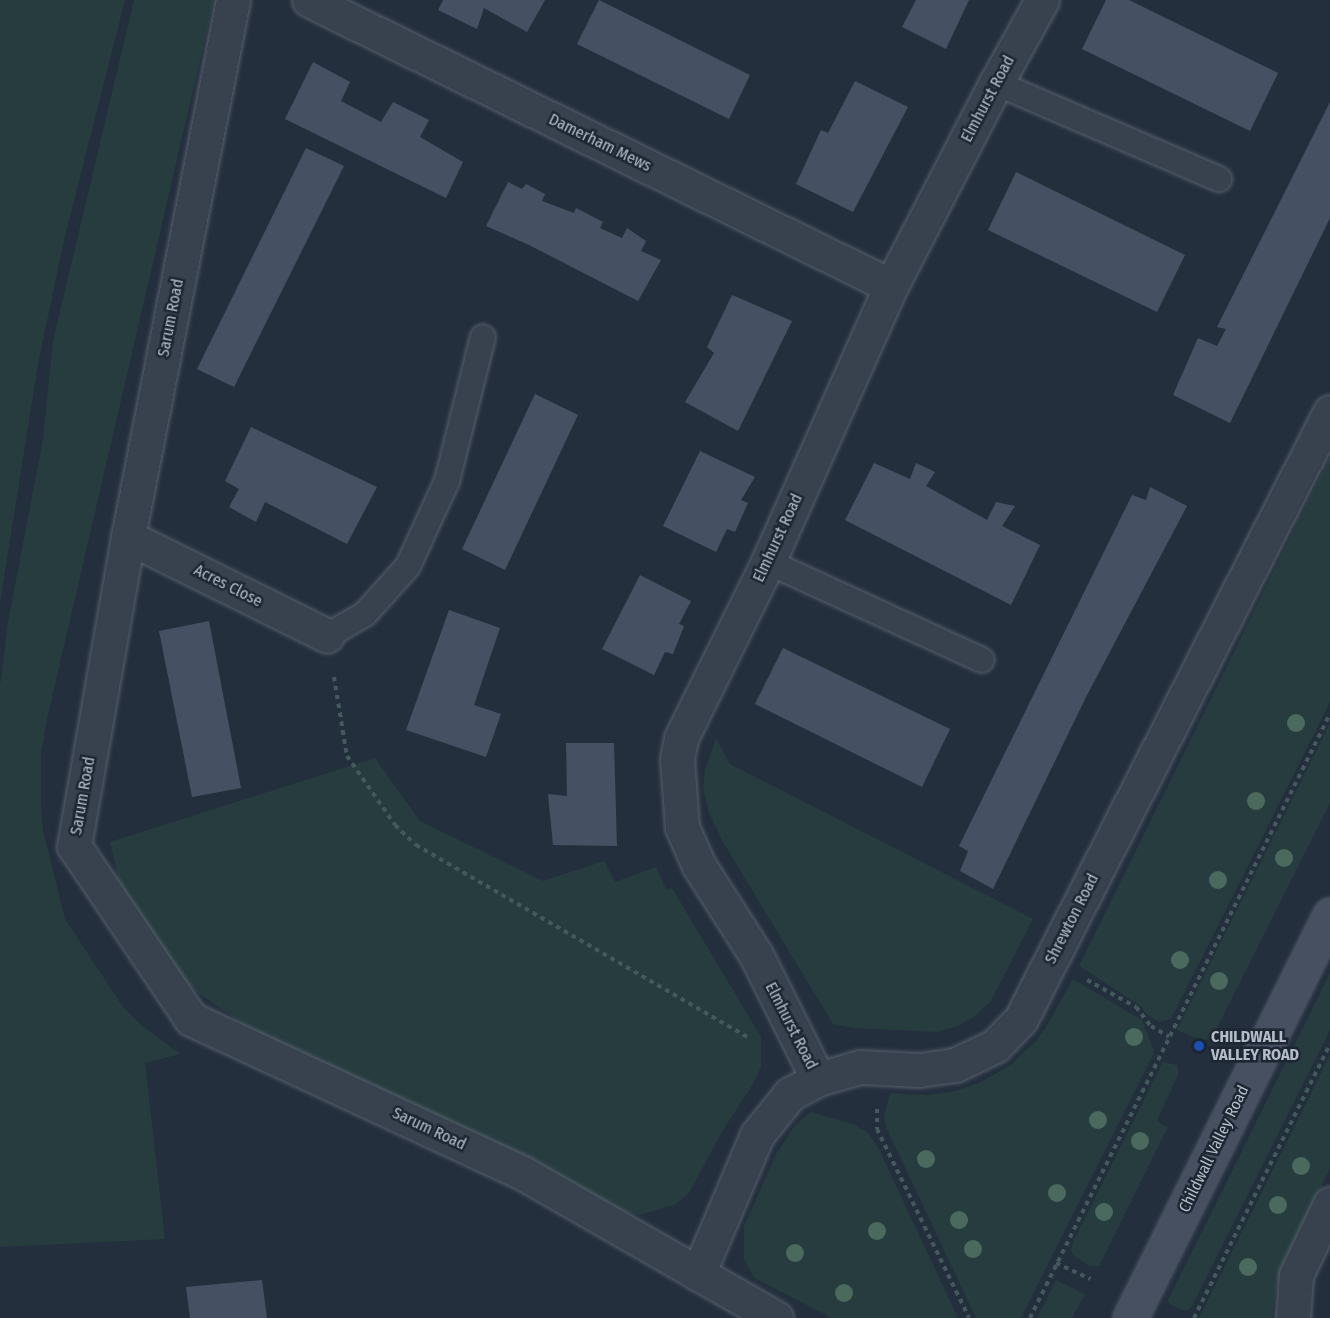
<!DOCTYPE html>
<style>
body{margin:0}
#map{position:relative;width:1330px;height:1318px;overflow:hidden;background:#242f3e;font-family:"Fira Sans Condensed",sans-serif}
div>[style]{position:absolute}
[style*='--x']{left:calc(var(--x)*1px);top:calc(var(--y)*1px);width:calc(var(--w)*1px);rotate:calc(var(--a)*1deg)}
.green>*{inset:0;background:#263c3f}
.building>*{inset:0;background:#455162}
.path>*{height:4px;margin-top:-2px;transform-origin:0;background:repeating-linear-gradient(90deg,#44595c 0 4.5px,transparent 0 9px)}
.roads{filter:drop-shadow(0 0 2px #565f6c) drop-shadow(0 0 2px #565f6c)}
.lane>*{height:24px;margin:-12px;padding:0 12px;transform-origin:12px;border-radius:12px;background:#38414e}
.street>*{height:33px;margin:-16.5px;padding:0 16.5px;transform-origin:16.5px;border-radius:16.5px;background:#38414e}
.secondary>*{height:33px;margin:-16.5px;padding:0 16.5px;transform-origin:16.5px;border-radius:16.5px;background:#465061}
.trees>*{width:18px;height:18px;margin:-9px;border-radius:50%;background:#4b6a5d}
.dots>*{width:16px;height:16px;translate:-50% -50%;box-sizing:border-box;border:3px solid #1d2633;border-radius:50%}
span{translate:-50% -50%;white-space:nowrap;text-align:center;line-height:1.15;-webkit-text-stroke:5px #1d2633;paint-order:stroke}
.street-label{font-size:16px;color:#b4bcc9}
.poi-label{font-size:16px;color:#b4bcc9;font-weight:700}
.left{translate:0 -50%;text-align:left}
</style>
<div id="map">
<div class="green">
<div style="clip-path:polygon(0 0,125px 0,64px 240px,38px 364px,0 603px)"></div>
<div style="clip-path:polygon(134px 0,214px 0,47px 719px,41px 754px,41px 806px,43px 830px,65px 919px,123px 1007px,140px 1024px,180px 1054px,145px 1063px,165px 1239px,0 1247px,0 686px,8px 622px,43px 439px,53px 341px)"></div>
<div style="clip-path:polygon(1330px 457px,1330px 702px,1171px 1019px,1159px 1022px,1145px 1013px,1141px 1006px,1079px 966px)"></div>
<div style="clip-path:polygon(1330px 723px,1330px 803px,1214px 1034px,1207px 1040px,1200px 1040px,1177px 1030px)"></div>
<div style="clip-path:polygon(716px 738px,730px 764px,1033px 919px,991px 1001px,975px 1016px,958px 1026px,937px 1032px,853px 1028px,833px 1024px,723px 842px,709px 813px,703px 788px,705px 770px)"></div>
<div style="clip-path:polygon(375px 758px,420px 821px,543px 881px,604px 861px,615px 882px,656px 867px,666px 889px,672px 888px,761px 1037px,761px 1067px,753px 1084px,723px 1130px,689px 1193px,674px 1205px,639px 1215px,623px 1211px,249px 1028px,197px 992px,172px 967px,120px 886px,110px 842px)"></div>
<div style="clip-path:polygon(1330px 973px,1330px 1030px,1192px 1306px,1188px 1310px,1182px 1310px,1167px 1302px)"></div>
<div style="clip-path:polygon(1073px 979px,1142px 1020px,1154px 1050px,1153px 1055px,1021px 1318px,976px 1318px,886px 1127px,884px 1117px,890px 1093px,929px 1095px,955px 1091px,981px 1082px,1010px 1065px,1035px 1042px,1046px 1027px)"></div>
<div style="clip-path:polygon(1330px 1055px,1330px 1168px,1286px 1260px,1277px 1284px,1272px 1318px,1199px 1318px)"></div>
<div style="clip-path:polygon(1163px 1062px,1177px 1065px,1179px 1073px,1158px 1118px,1158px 1122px,1168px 1127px,1099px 1266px,1089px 1266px,1074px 1256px,1071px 1250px,1074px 1240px)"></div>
<div style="clip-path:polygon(811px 1112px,853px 1124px,868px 1133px,878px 1147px,958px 1318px,832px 1318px,754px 1278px,744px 1259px,744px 1226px,776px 1154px,795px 1125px)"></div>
<div style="clip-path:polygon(1056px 1280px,1085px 1294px,1072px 1318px,1037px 1318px)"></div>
</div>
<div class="building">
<div style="clip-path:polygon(443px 0,545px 0,527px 32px,484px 8px,477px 29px,438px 10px)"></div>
<div style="clip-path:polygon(599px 0,750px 75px,729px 119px,577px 44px)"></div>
<div style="clip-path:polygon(916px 0,969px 0,946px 49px,902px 27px)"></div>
<div style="clip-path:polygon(1106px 0,1129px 0,1278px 73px,1250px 131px,1082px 49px)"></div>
<div style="clip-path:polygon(313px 62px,350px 82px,341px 101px,381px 122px,393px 102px,429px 120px,420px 137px,463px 162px,446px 198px,285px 119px)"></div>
<div style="clip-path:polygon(855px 81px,908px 107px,853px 212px,796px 184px,821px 130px,828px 133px)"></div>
<div style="clip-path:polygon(1330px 102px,1330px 218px,1230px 423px,1173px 395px,1198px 338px,1217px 346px,1226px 329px,1217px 327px)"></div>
<div style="clip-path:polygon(306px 148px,344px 166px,234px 387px,197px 369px)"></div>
<div style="clip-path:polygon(1016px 172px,1185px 255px,1157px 312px,988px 230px)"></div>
<div style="clip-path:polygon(508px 182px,522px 189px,526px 184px,545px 194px,542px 201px,574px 213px,576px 208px,603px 222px,600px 228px,622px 238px,627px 228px,646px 241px,641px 251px,661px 260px,638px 301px,529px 245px,486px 226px)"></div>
<div style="clip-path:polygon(732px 295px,792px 321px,738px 431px,685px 402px,714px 353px,707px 347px)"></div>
<div style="clip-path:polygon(535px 394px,578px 415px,505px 570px,462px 549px)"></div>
<div style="clip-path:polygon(251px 427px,377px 487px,347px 544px,265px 502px,256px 522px,229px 507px,239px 489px,225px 481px)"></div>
<div style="clip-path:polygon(700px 451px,755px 477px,741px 500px,748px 503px,735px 532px,727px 529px,716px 552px,663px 526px)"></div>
<div style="clip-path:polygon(874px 463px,910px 479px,916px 463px,935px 472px,926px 486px,987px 520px,996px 502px,1015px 506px,1002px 526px,1040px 545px,1011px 605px,845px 520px)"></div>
<div style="clip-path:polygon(1150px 487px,1187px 506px,1086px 697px,993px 889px,960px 871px,968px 851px,959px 846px,1132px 495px,1146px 500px)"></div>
<div style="clip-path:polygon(640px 575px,691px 601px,679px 624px,684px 626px,673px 654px,665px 652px,654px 675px,602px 649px)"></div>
<div style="clip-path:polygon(449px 610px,500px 628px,474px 705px,501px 714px,486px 757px,406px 730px)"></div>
<div style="clip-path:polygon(209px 621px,241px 788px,192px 797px,159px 631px)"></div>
<div style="clip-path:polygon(783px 648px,950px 729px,922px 787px,755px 704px)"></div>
<div style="clip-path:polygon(566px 743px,614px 743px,617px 846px,553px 845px,548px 794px,567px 796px)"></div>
<div style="clip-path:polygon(262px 1280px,267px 1318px,190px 1318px,186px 1287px)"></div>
</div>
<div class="path">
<div style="--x:334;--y:677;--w:80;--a:80.7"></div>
<div style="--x:347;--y:756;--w:84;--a:55.2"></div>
<div style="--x:395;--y:825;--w:29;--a:44"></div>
<div style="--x:416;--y:845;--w:385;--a:30.1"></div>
<div style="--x:1087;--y:980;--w:56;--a:28.9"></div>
<div style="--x:1136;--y:1007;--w:24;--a:52"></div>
<div style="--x:1151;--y:1026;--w:21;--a:31"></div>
<div style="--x:877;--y:1109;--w:20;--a:90"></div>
<div style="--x:877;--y:1129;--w:210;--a:64"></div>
<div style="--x:1056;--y:1263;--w:38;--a:25"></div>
<div style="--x:1030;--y:1318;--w:674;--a:-63.59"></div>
<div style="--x:1194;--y:1318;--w:306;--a:-63.6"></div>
</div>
<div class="roads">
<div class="lane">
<div style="--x:996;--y:83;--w:243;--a:23.3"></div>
<div style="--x:768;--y:562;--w:235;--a:24.6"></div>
<div style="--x:327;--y:636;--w:44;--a:-30.1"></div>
<div style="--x:365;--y:614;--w:64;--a:-48.1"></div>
<div style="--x:408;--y:566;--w:94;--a:-65.4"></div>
<div style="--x:447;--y:481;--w:148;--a:-76"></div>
</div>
<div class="street">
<div style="--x:233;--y:0;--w:547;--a:101.06"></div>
<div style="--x:128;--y:537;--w:314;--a:99.9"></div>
<div style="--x:74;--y:846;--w:209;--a:55.9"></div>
<div style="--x:191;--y:1019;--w:364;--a:24.9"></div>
<div style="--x:521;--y:1172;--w:294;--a:29.8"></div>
<div style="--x:309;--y:0;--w:648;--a:26.17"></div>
<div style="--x:128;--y:537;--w:222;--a:26.4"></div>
<div style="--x:818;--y:1079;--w:139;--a:-116.6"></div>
<div style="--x:756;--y:955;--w:106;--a:-122.6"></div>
<div style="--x:699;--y:866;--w:43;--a:-113.6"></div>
<div style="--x:682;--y:827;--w:68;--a:-94.2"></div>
<div style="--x:677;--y:759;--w:21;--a:-79"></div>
<div style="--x:681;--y:738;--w:196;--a:-63.7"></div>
<div style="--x:768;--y:562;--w:302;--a:-66"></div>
<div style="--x:891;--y:286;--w:229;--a:-62.7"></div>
<div style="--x:996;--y:83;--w:95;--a:-61"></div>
<div style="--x:698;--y:1274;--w:151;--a:-67"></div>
<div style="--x:757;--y:1135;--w:53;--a:-51.2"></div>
<div style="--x:790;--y:1094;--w:32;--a:-28"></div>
<div style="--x:818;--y:1079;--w:44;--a:-15.9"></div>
<div style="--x:860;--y:1067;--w:59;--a:2.9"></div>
<div style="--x:919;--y:1070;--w:36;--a:-8"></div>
<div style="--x:955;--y:1065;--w:44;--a:-25.4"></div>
<div style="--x:995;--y:1046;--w:37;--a:-46"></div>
<div style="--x:1021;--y:1019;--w:681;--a:-63.02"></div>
<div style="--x:1293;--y:1318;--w:43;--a:-86"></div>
<div style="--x:1296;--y:1275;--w:79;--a:-64.4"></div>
</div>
<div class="secondary">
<div style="--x:1130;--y:1318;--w:450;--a:-63.6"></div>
</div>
</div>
<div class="trees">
<div style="left:1296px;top:723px"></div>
<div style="left:1256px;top:801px"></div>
<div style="left:1284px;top:858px"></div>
<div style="left:1218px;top:880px"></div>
<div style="left:1180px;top:960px"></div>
<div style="left:1219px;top:981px"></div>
<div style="left:1134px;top:1037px"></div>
<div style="left:1098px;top:1120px"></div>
<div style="left:1140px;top:1141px"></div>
<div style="left:926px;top:1159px"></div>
<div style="left:1301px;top:1166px"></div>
<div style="left:1057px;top:1193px"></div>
<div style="left:1278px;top:1205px"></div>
<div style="left:1104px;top:1212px"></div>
<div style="left:959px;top:1220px"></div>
<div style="left:877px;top:1231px"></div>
<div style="left:973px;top:1249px"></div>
<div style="left:795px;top:1253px"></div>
<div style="left:1248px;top:1267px"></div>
<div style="left:844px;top:1293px"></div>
</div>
<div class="dots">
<div style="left:1199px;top:1046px;background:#1a4fb4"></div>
</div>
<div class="street-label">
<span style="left:988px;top:99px;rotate:-62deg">Elmhurst Road</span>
<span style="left:600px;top:143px;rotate:26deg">Damerham Mews</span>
<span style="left:171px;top:318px;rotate:-79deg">Sarum Road</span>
<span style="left:778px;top:538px;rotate:-65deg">Elmhurst Road</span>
<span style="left:228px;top:586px;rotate:27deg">Acres Close</span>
<span style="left:83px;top:796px;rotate:-80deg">Sarum Road</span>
<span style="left:1072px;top:919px;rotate:-63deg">Shrewton Road</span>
<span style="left:791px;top:1026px;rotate:63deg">Elmhurst Road</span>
<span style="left:429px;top:1129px;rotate:25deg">Sarum Road</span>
<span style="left:1214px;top:1149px;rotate:-64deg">Childwall Valley Road</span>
</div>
<div class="poi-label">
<span class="left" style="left:1211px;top:1046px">CHILDWALL<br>VALLEY ROAD</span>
</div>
</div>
